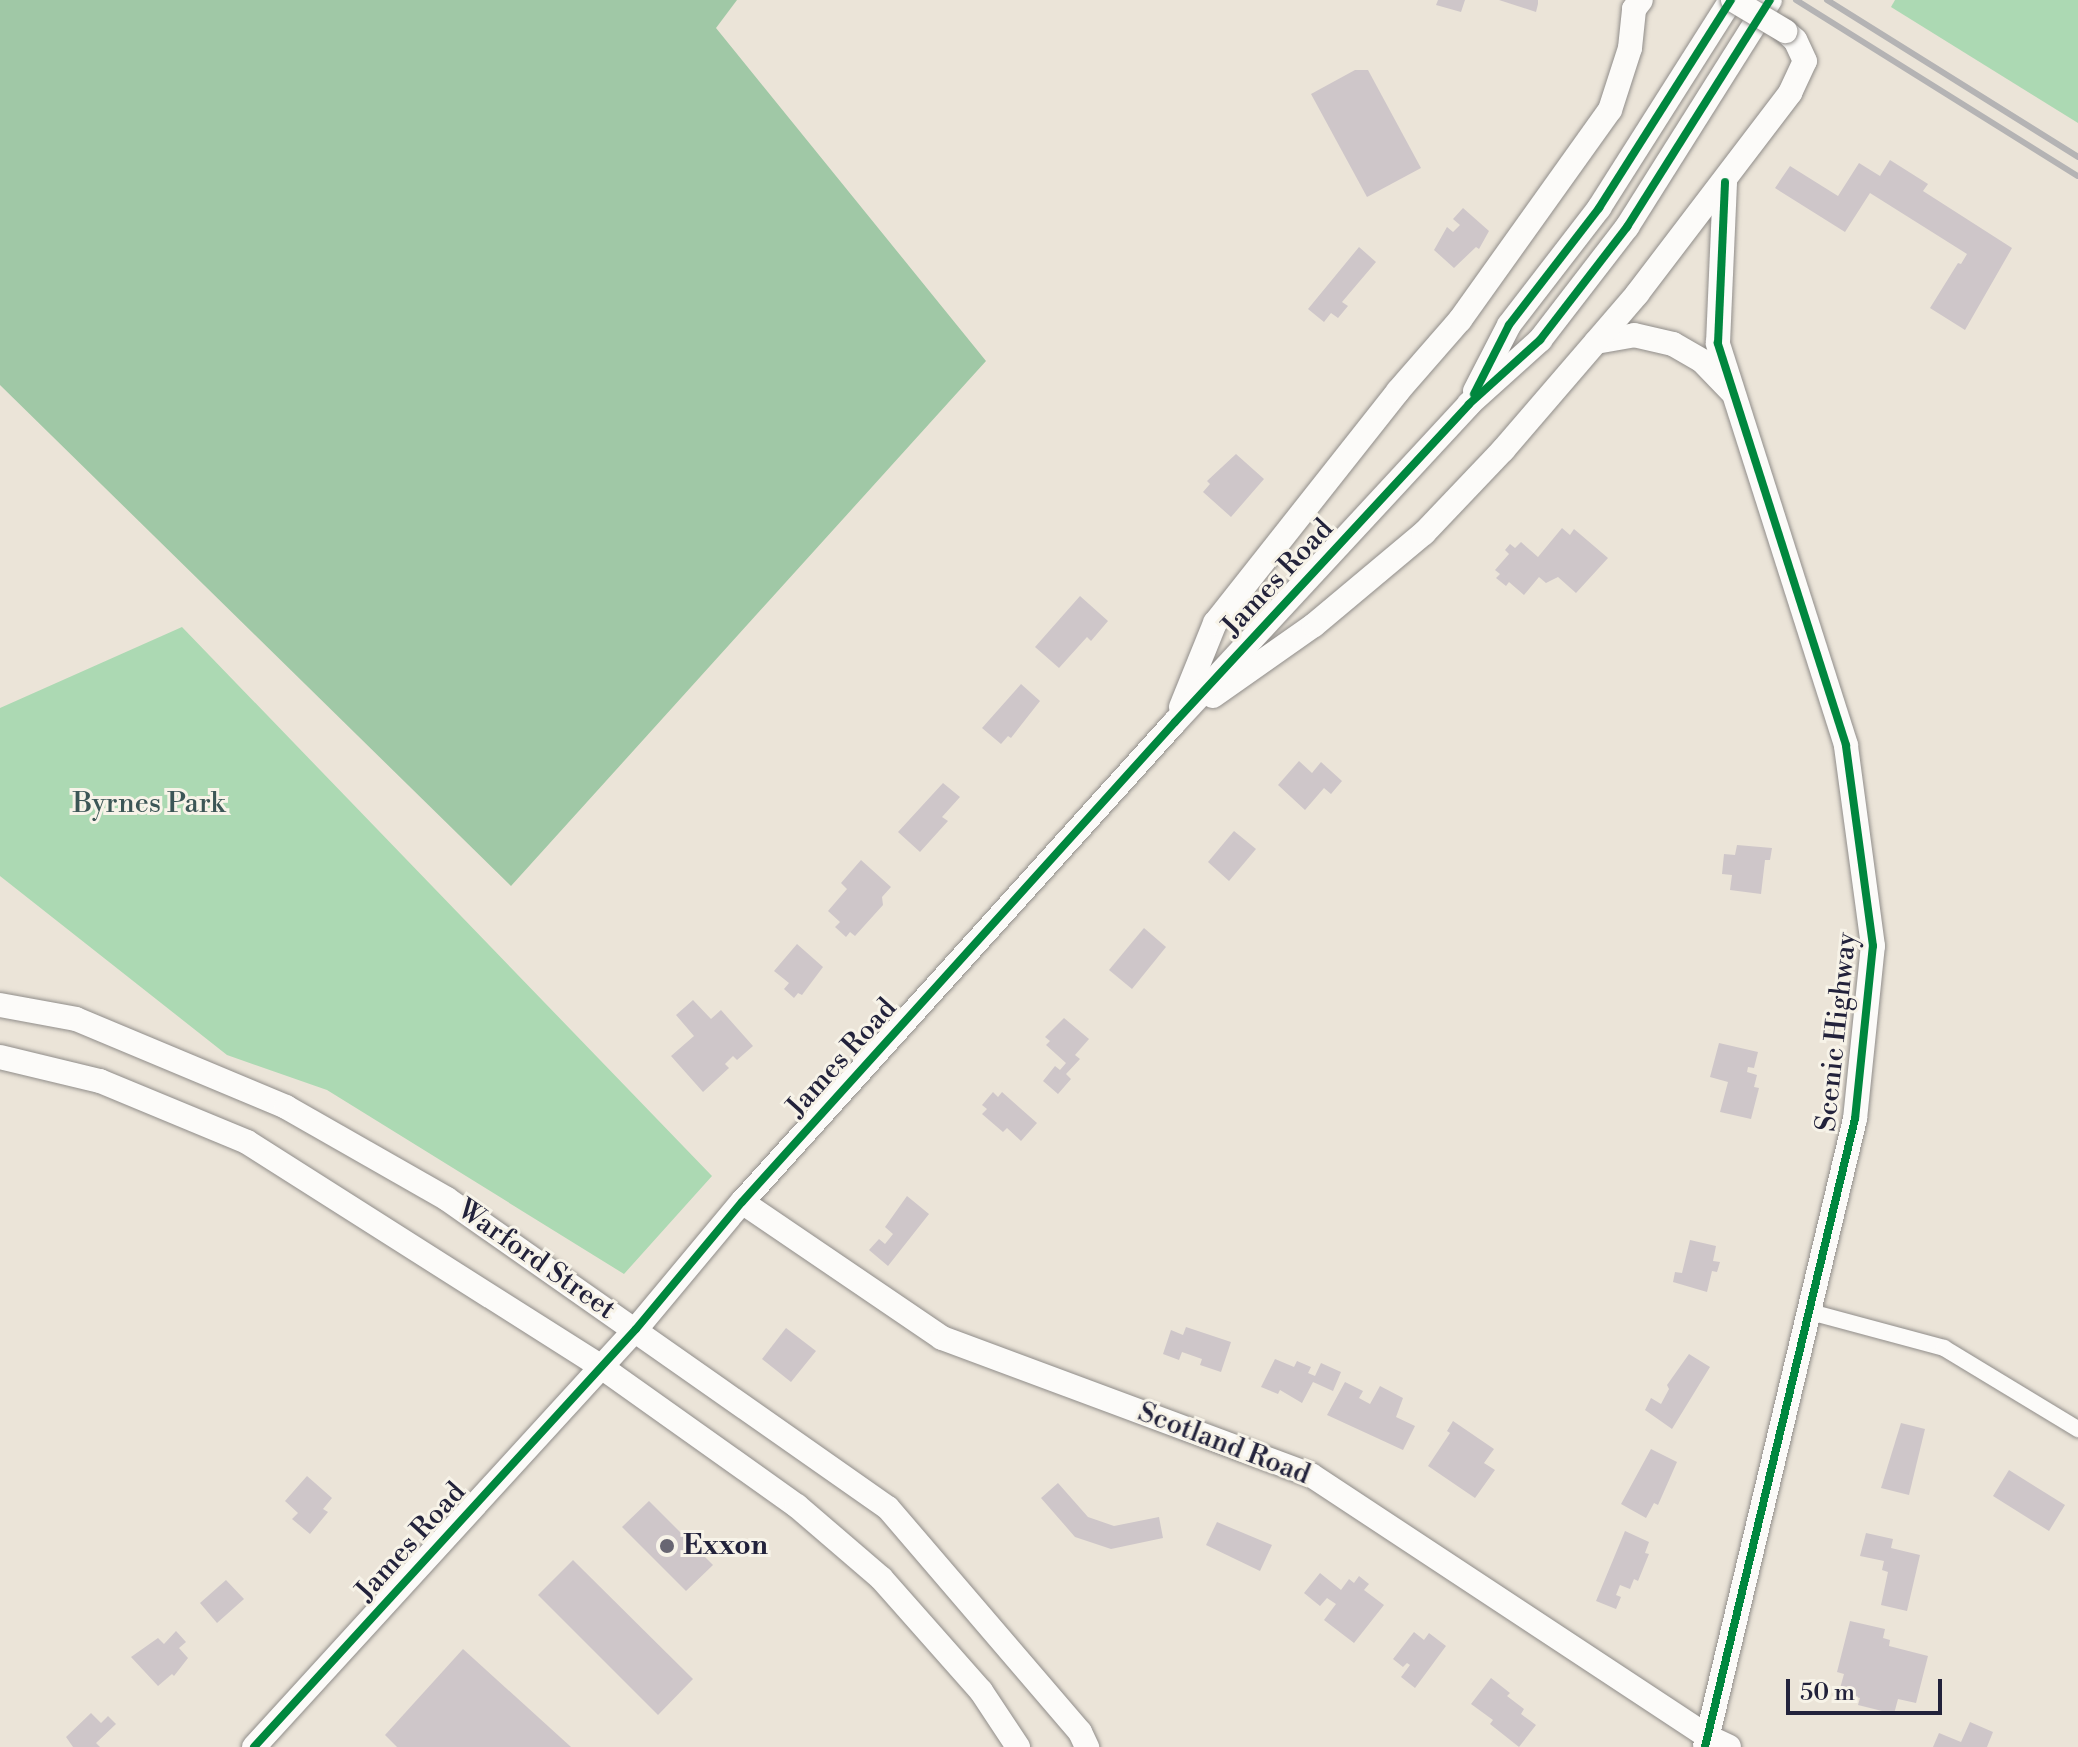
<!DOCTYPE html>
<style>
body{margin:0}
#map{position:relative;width:2078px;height:1747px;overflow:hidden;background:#ebe4d8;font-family:"Libre Bodoni",serif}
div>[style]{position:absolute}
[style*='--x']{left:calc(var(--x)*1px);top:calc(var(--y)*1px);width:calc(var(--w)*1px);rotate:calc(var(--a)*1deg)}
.green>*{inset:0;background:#acd9b3}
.forest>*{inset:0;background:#a0c8a6}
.building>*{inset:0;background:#cec6c9}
.roads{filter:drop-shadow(0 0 2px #908d8a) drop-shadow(0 0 2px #908d8a)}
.street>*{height:16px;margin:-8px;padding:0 8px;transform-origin:8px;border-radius:8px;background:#fcfbf9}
.secondary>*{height:24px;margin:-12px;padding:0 12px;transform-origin:12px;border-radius:12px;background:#fcfbf9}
.rail>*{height:6px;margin:-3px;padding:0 3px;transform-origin:3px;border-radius:3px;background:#b4b3b4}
.bridges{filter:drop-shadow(0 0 2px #908d8a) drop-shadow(0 0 2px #908d8a)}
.secondary-bridge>*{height:24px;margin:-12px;padding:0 12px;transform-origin:12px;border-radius:12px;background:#fcfbf9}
.cycleway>*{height:8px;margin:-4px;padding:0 4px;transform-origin:4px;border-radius:4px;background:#00873e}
.dots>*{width:22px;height:22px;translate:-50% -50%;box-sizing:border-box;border:4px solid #f7f3e8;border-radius:50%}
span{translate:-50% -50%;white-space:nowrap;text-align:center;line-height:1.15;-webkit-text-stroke:6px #f7f3e8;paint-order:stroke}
.street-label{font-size:28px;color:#22223b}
.park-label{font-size:28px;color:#3c5656}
.poi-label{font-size:28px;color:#22223b;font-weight:700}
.left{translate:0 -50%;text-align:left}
.scale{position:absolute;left:1786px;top:1679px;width:156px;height:36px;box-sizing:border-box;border:4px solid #22223b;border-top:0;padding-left:10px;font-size:24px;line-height:28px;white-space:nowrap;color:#22223b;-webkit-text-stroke:6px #f7f3e8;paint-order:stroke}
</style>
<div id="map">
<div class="green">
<div style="clip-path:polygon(1895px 0,2078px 0,2078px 123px,1891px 7px)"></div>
<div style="clip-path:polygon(182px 627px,712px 1176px,624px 1274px,327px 1090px,227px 1055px,0 876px,0 708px)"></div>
</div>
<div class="forest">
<div style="clip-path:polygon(0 0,737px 0,716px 28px,986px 361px,511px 886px,0 385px)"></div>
</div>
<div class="building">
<div style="clip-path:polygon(1438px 0,1465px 0,1461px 12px,1436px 5px)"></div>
<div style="clip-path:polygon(1499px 0,1538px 0,1538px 4px,1536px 12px)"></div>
<div style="clip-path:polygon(1355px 70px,1368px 70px,1421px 168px,1367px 197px,1311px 94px)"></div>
<div style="clip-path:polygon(1890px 160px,1928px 184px,1923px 191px,2012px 248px,1965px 330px,1930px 308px,1958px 263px,1961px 264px,1967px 254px,1870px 193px,1845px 232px,1775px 188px,1790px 166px,1838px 196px,1859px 163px,1880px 176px)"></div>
<div style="clip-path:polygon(1463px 208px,1489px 231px,1479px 249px,1476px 247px,1454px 268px,1434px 250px,1447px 227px,1453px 232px,1460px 225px,1453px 219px)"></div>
<div style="clip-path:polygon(1359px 247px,1376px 262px,1342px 302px,1348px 306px,1338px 318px,1331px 313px,1324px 322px,1308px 309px)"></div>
<div style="clip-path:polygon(1236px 454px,1264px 479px,1231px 517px,1203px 492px,1210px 484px,1207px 481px)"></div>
<div style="clip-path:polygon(1562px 528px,1570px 535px,1574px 529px,1608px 558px,1576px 593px,1558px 577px,1546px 583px,1539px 577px,1524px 595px,1509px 582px,1506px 586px,1496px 578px,1500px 574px,1495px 570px,1509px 554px,1505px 550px,1510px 544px,1515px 548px,1521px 542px,1538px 557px)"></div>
<div style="clip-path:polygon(1080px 596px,1108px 621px,1091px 641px,1087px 637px,1059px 668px,1035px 647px)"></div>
<div style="clip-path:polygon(1021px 684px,1040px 701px,1011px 738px,1008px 736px,1001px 744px,982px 728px)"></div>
<div style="clip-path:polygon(1299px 761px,1312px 773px,1321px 762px,1342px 781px,1331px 794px,1324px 788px,1305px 810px,1278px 785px)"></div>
<div style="clip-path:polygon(943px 783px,960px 797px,942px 817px,948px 821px,920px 852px,898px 832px)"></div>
<div style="clip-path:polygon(1234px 831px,1256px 849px,1229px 881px,1208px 862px)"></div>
<div style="clip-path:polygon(1737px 845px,1772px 848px,1770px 860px,1765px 860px,1761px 894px,1730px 890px,1732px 875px,1722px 874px,1724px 854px,1735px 855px)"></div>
<div style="clip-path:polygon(861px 860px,891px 887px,882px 897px,883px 905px,855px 936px,850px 932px,846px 937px,835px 927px,840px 922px,828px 911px,847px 889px,841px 883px)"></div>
<div style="clip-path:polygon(1144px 928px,1166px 947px,1132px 989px,1109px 970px)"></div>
<div style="clip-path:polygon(797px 944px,823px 967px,802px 995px,798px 993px,794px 998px,784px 989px,789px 983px,774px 971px)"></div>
<div style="clip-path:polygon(693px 1000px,711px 1019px,721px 1010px,753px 1046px,737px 1060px,733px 1056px,725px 1064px,729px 1068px,703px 1092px,671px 1056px,694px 1036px,676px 1015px)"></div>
<div style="clip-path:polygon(1064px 1018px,1089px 1039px,1075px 1055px,1080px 1059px,1066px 1074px,1071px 1079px,1058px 1094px,1043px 1081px,1055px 1066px,1060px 1070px,1066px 1063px,1046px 1045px,1050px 1041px,1045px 1037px)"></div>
<div style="clip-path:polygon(1719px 1043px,1758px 1052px,1754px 1068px,1748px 1067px,1747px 1072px,1757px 1075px,1754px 1087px,1759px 1088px,1751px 1119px,1720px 1112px,1728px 1082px,1710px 1077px)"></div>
<div style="clip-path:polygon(993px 1092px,998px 1097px,1002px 1092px,1037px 1123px,1021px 1141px,1007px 1128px,1003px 1132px,982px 1114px,987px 1109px,982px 1105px)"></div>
<div style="clip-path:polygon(907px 1196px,929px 1214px,888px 1266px,869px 1250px,879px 1239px,885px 1244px,893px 1234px,885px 1227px)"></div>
<div style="clip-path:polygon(1690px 1240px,1716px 1246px,1713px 1261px,1720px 1262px,1717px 1272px,1712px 1271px,1707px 1292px,1673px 1282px,1675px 1272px,1682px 1273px)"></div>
<div style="clip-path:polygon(1186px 1327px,1231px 1342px,1221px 1372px,1200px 1365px,1202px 1359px,1182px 1352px,1179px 1360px,1163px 1354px,1171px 1330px,1183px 1335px)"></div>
<div style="clip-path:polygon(786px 1328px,816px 1351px,791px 1382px,762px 1359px)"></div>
<div style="clip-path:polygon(1689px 1354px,1710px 1367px,1672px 1429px,1645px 1410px,1651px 1398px,1661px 1404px,1669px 1389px,1667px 1385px)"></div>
<div style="clip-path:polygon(1275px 1359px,1294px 1367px,1297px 1361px,1311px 1367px,1308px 1373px,1315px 1376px,1321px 1363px,1341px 1372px,1333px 1391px,1313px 1382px,1302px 1403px,1280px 1390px,1278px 1394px,1261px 1387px)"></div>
<div style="clip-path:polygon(1345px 1382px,1363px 1391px,1359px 1398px,1370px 1404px,1380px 1386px,1403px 1398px,1396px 1417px,1415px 1426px,1403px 1450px,1327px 1415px)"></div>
<div style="clip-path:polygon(1453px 1421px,1494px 1449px,1484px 1463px,1495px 1470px,1475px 1498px,1428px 1466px,1450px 1433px,1447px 1431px)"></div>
<div style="clip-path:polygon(1901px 1423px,1925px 1429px,1909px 1495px,1881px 1488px)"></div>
<div style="clip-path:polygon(1651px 1449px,1677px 1462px,1658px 1505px,1654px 1503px,1646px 1518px,1621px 1504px)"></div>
<div style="clip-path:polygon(2009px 1470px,2065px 1505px,2049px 1531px,1993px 1496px)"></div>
<div style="clip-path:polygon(307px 1476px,332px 1498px,323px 1509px,328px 1512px,310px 1534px,292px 1519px,298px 1513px,285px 1501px)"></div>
<div style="clip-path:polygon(1058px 1483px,1088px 1517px,1114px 1526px,1159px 1517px,1163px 1538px,1111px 1549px,1075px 1537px,1041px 1498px)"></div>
<div style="clip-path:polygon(649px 1501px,713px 1565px,686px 1591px,622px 1527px)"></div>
<div style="clip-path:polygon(1217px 1522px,1272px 1545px,1260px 1571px,1206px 1545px)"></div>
<div style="clip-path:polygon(1625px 1531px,1649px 1542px,1645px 1553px,1649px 1554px,1638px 1581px,1634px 1579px,1630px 1589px,1620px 1585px,1616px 1595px,1621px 1597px,1616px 1609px,1596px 1601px)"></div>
<div style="clip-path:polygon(1866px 1533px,1893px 1539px,1891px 1548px,1920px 1555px,1907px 1611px,1881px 1605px,1888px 1572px,1882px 1570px,1884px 1561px,1860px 1556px)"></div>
<div style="clip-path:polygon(573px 1560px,693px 1679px,658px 1715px,538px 1595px)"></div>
<div style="clip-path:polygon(1320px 1573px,1341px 1590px,1349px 1579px,1354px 1583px,1359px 1576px,1369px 1584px,1364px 1590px,1384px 1605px,1354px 1643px,1324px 1620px,1336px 1604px,1327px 1598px,1320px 1606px,1304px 1593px)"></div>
<div style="clip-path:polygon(226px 1580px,244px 1599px,217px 1623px,200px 1603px)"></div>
<div style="clip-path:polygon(1850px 1621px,1885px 1629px,1883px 1638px,1890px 1640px,1889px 1646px,1928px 1656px,1916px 1703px,1898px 1699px,1894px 1714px,1858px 1705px,1860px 1698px,1839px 1692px,1844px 1674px,1837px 1672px)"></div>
<div style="clip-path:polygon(176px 1631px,186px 1642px,179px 1648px,188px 1658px,174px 1676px,172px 1674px,158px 1686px,131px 1657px,158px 1638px,164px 1644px)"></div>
<div style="clip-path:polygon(1414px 1632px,1424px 1640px,1429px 1633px,1446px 1646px,1415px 1688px,1401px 1677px,1410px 1665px,1407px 1663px,1403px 1667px,1393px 1659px)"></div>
<div style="clip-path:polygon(463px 1649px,571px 1747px,397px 1747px,385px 1735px)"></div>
<div style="clip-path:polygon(1491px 1678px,1510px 1693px,1507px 1696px,1524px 1709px,1521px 1714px,1536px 1725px,1519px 1747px,1490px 1724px,1493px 1720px,1471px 1704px)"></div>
<div style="clip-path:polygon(91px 1713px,101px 1723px,108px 1716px,116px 1724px,96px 1743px,100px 1747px,73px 1747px,66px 1737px)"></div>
<div style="clip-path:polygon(1970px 1722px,1993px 1732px,1987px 1747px,1933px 1747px,1939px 1733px,1961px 1742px)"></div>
</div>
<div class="roads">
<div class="street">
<div style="--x:1807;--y:1311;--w:142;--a:15.1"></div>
<div style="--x:1944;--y:1348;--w:157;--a:31.2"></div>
</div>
<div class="secondary">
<div style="--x:1596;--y:342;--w:39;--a:-10"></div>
<div style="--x:1634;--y:335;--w:40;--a:13"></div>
<div style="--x:1673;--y:344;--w:34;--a:30"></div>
<div style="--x:1702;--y:361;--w:42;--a:46"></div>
<div style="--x:1475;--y:391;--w:74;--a:-62.7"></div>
<div style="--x:1509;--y:325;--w:148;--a:-52.4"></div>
<div style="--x:1599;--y:208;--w:246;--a:-57.6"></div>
<div style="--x:1213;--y:696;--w:123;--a:-35.1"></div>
<div style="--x:1314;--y:625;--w:143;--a:-39.9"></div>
<div style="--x:1424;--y:533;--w:115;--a:-46.4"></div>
<div style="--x:1503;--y:450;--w:206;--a:-49.3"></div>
<div style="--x:1637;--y:294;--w:253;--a:-52.7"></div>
<div style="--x:1790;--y:93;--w:35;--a:-65"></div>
<div style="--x:1805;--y:61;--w:23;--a:-115"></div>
<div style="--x:1795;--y:40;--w:13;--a:-138"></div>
<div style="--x:1181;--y:707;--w:91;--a:-68"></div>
<div style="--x:1215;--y:623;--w:295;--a:-51.7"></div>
<div style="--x:1398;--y:391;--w:94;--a:-48.9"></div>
<div style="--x:1460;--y:320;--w:258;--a:-54.5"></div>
<div style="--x:1610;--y:110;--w:65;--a:-72.1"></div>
<div style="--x:1630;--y:48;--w:39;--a:-84"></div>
<div style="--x:1634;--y:9;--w:11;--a:-52"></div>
<div style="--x:0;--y:1005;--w:77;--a:10.4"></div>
<div style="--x:76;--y:1019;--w:228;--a:22.7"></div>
<div style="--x:286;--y:1107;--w:185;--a:29.7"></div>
<div style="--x:447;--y:1199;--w:538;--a:35.02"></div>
<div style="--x:888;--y:1508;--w:295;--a:49.4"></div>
<div style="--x:1080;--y:1732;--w:17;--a:65"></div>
<div style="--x:0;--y:1057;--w:103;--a:13.5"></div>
<div style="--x:100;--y:1081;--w:159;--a:22.5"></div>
<div style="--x:247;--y:1142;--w:418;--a:32.4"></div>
<div style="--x:600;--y:1366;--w:242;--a:35.4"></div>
<div style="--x:797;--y:1506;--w:111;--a:40.6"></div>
<div style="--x:881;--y:1578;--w:151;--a:48.5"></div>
<div style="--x:981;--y:1691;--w:67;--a:56.5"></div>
<div style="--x:742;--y:1202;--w:242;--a:34.2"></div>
<div style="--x:942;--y:1338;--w:394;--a:20.4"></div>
<div style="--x:1311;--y:1475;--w:476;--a:33.4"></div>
<div style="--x:1708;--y:1737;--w:23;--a:25"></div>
<div style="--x:254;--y:1747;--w:566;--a:-47.58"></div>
<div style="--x:636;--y:1329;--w:165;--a:-50.2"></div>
<div style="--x:742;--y:1202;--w:646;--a:-47.95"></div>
<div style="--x:1175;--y:722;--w:433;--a:-47.2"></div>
<div style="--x:1469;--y:404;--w:96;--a:-42"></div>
<div style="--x:1540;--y:340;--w:143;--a:-52.4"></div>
<div style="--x:1627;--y:227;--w:268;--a:-57.8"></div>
<div style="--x:1705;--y:1747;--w:646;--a:-76.57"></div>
<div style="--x:1855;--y:1119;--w:174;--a:-84.1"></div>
<div style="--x:1873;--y:946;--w:203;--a:-97.7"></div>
<div style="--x:1846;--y:745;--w:422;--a:-107.7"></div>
<div style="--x:1718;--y:343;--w:161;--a:-87.5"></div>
</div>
</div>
<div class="rail">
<div style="--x:1796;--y:0;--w:332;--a:32"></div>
<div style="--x:1827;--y:0;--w:296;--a:32"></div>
</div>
<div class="bridges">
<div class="secondary-bridge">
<div style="--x:1733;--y:0;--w:61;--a:30.8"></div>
</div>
</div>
<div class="cycleway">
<div style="--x:1474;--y:394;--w:77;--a:-63.1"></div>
<div style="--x:1509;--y:325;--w:148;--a:-52.4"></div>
<div style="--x:1599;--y:208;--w:246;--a:-57.6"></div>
<div style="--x:254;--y:1747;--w:566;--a:-47.58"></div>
<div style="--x:636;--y:1329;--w:165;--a:-50.2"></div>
<div style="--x:742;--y:1202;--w:646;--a:-47.95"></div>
<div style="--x:1175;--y:722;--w:433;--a:-47.2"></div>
<div style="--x:1469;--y:404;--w:96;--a:-42"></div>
<div style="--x:1540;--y:340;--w:143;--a:-52.4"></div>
<div style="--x:1627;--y:227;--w:268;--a:-57.8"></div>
<div style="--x:1705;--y:1747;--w:646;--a:-76.57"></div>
<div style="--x:1855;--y:1119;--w:174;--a:-84.1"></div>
<div style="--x:1873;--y:946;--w:203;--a:-97.7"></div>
<div style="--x:1846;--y:745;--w:422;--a:-107.7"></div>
<div style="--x:1718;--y:343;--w:161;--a:-87.5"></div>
</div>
<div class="dots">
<div style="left:667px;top:1546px;background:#686672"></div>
</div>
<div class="street-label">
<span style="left:1278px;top:578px;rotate:-47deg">James Road</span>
<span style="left:1837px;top:1032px;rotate:-84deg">Scenic Highway</span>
<span style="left:842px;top:1058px;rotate:-48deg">James Road</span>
<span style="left:536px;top:1260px;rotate:35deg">Warford Street</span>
<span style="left:1224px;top:1444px;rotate:21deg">Scotland Road</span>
<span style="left:411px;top:1542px;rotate:-48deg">James Road</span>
</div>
<div class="park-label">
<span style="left:149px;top:804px">Byrnes Park</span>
</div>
<div class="poi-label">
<span class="left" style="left:683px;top:1546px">Exxon</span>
</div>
<div class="scale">50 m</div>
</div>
